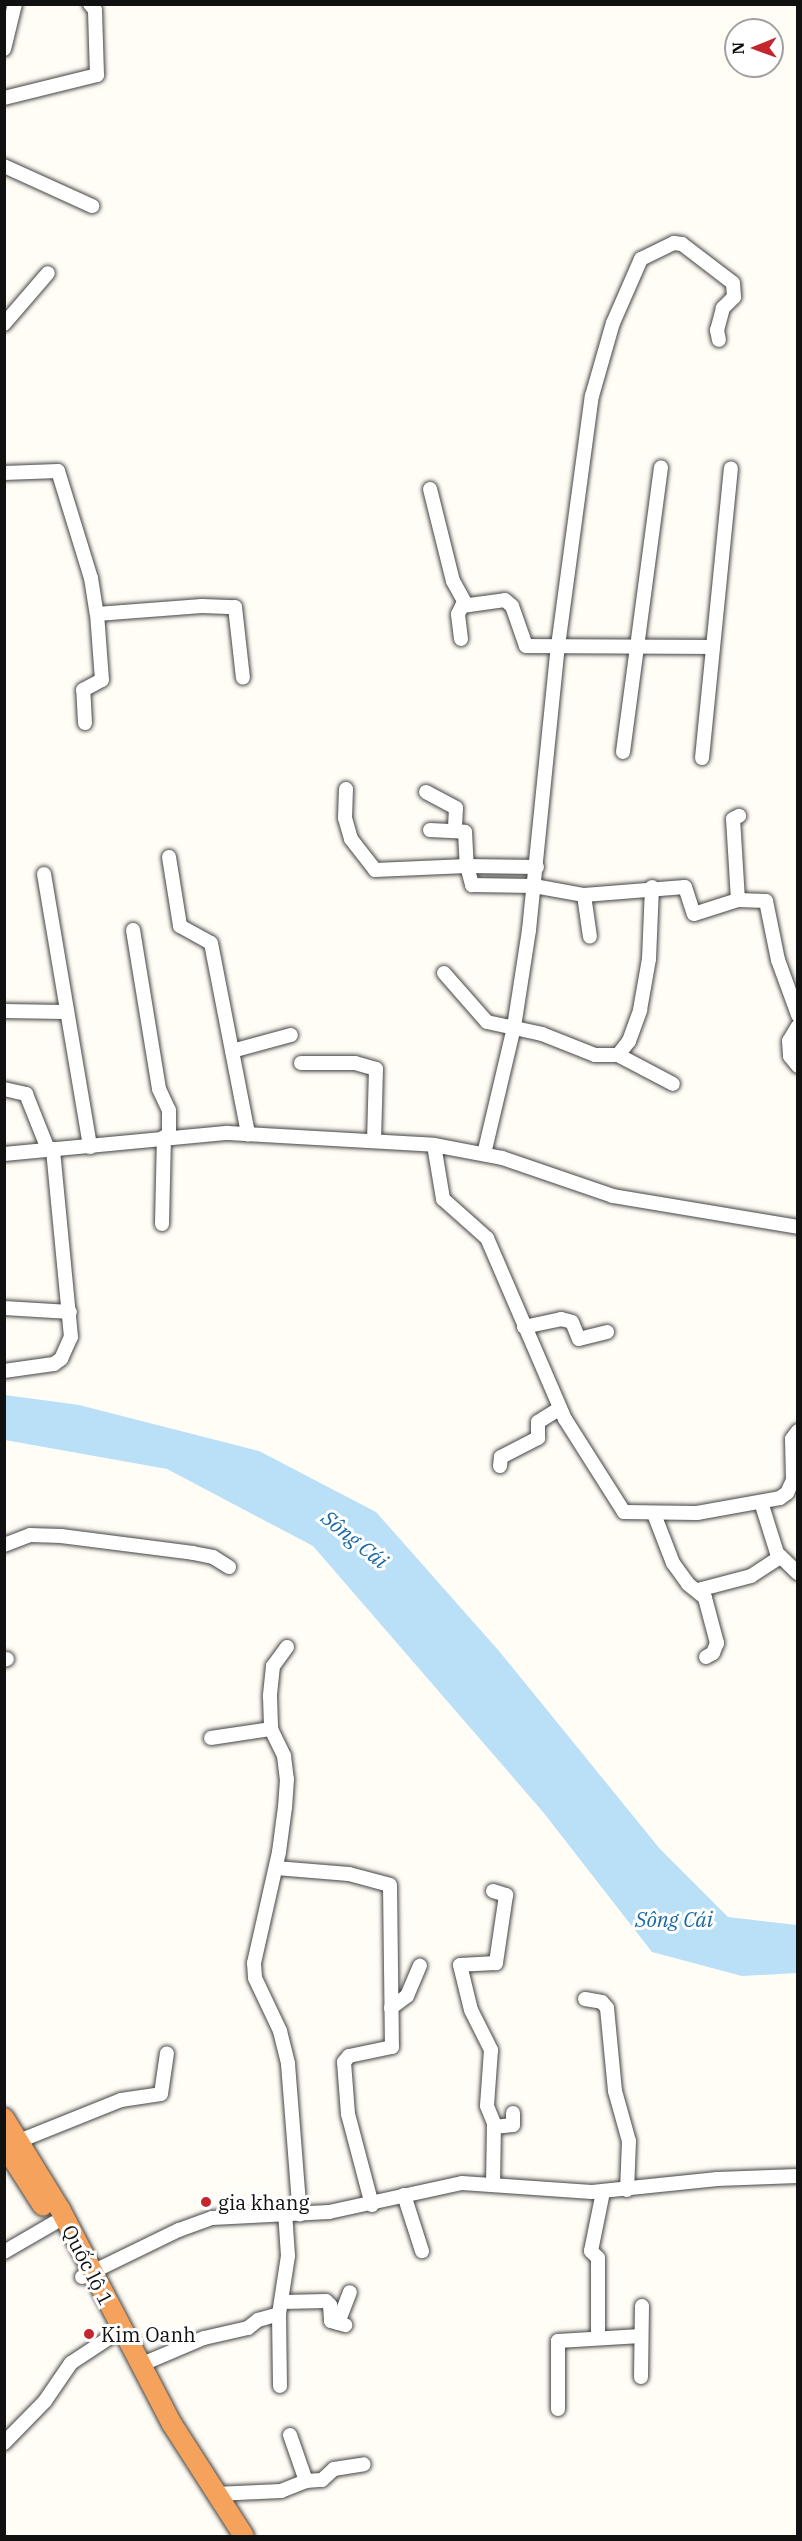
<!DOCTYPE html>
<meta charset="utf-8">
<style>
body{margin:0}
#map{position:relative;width:802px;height:2541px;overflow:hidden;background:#fffdf5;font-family:"IBM Plex Serif",serif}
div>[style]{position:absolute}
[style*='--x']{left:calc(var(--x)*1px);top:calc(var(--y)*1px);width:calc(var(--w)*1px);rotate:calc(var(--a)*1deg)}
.water>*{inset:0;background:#b9e0f7}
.roads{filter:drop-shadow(0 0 2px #444) drop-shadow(0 0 2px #444)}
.minor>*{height:14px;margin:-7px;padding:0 7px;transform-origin:7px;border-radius:7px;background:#fff}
.highway>*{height:20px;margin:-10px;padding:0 10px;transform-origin:10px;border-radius:10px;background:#f5a25d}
.dots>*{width:16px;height:16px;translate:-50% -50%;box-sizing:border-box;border:3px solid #fff;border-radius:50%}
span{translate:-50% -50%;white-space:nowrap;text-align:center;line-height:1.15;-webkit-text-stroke:6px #fff;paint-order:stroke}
.poi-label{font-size:20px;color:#111}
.left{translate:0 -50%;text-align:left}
.street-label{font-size:20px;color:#111}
.water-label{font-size:21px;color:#1768a6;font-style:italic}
.frame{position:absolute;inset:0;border:6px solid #111;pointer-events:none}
.north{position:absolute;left:724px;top:18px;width:60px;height:60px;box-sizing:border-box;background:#fff;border:2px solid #a0a0a0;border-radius:50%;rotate:269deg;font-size:16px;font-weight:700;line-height:24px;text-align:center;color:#111}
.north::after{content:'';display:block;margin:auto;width:21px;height:27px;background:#c4262e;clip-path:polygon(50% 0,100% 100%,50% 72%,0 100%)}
</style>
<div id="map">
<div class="water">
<div style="clip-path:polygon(5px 1395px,79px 1405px,259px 1451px,376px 1512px,499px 1651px,660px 1849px,728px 1917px,797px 1925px,797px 1973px,742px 1976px,652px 1952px,543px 1812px,313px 1546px,167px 1469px,5px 1440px)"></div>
</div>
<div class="roads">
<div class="minor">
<div style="--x:4;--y:49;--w:46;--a:-76.3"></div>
<div style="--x:4;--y:98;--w:96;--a:-13.9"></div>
<div style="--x:97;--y:75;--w:65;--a:-91.8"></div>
<div style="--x:95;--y:10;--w:8;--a:-130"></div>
<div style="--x:4;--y:166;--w:97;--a:24.4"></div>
<div style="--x:4;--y:324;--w:67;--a:-49.2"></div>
<div style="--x:4;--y:473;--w:54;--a:-2.1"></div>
<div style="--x:58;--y:471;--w:112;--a:72.9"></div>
<div style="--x:91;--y:578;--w:36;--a:81"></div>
<div style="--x:97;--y:614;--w:105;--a:-4.4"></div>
<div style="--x:202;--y:606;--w:33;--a:2"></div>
<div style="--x:235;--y:607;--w:71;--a:83.6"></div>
<div style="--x:430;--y:489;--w:95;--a:76"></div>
<div style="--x:453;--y:581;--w:26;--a:61"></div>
<div style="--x:461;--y:639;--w:25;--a:-97"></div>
<div style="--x:458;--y:614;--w:9;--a:-63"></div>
<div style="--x:462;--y:606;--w:43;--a:-7.9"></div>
<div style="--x:505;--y:600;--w:9;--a:41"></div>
<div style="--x:512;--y:606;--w:42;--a:70.7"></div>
<div style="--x:526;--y:646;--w:185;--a:0.3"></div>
<div style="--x:85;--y:723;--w:33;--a:-93"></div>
<div style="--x:83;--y:690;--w:21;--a:-28"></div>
<div style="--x:102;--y:680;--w:66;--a:-94.3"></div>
<div style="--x:623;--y:752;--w:287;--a:-82.4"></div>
<div style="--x:702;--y:758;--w:291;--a:-84.3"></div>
<div style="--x:346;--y:789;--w:29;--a:92"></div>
<div style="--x:345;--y:818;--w:22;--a:74"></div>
<div style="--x:351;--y:839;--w:39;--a:52"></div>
<div style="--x:375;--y:870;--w:92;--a:-2.5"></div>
<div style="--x:467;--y:866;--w:20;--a:75"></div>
<div style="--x:472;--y:885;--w:62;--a:0.9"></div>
<div style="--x:534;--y:886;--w:51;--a:10.2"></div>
<div style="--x:584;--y:895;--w:42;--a:81.9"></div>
<div style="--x:426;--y:792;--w:34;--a:28"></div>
<div style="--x:456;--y:808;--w:21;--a:93"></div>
<div style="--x:430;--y:830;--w:35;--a:3"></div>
<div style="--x:465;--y:832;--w:34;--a:87"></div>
<div style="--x:467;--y:866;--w:70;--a:0.8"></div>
<div style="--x:169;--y:857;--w:70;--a:80.9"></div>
<div style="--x:180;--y:926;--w:35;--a:29"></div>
<div style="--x:211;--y:943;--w:195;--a:79"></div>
<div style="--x:44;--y:874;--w:277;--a:80.4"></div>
<div style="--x:584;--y:895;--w:101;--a:-4.5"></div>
<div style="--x:685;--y:887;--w:28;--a:72"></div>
<div style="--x:694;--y:914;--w:46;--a:-17.7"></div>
<div style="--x:738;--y:900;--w:28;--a:2"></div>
<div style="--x:766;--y:901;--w:60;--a:78.5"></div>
<div style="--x:778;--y:960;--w:59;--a:70"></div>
<div style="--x:738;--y:900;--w:81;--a:-93.5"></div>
<div style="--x:733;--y:819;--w:7;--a:-27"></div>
<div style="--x:133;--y:930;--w:161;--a:80.7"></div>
<div style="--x:159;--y:1089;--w:23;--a:65"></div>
<div style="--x:169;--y:1110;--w:27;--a:90"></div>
<div style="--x:444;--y:973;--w:65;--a:48.7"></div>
<div style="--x:487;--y:1022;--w:56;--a:12.3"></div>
<div style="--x:542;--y:1034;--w:57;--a:21.6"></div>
<div style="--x:595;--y:1055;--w:23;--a:0"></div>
<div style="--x:618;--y:1055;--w:18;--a:-52"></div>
<div style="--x:629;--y:1041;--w:33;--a:-70"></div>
<div style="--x:640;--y:1010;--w:52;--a:-80"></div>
<div style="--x:649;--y:959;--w:72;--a:-87.6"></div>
<div style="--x:4;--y:1011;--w:60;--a:1"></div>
<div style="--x:798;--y:1026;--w:17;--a:121"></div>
<div style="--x:789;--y:1041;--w:15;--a:86"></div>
<div style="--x:790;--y:1056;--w:13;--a:51"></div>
<div style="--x:232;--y:1051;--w:61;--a:-15.2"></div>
<div style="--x:618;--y:1055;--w:62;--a:27.8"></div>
<div style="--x:301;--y:1063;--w:54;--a:0"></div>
<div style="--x:355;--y:1063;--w:22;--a:16"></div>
<div style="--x:376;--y:1069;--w:71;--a:91.6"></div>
<div style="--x:4;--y:1089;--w:23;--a:13"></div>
<div style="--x:26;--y:1094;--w:59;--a:68.2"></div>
<div style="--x:434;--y:1145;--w:55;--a:80.5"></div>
<div style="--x:443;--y:1199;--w:59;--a:41.6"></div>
<div style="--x:487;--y:1238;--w:197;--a:66.7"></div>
<div style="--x:565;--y:1419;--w:110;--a:57.6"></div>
<div style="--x:624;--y:1512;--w:73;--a:0.8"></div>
<div style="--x:697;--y:1513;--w:84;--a:-10.2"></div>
<div style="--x:780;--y:1498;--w:9;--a:-36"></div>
<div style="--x:787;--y:1493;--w:14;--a:-65"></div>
<div style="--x:793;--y:1480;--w:41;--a:-91.4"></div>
<div style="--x:792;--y:1439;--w:10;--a:-53"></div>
<div style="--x:4;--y:1154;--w:225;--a:-5.4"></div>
<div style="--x:228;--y:1133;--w:206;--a:3.3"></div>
<div style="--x:434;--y:1145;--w:69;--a:10.8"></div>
<div style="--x:502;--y:1158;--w:117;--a:18.9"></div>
<div style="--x:613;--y:1196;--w:188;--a:9.5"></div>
<div style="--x:484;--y:1154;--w:130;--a:-76.7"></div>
<div style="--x:514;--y:1027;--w:98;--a:-81.2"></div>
<div style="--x:529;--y:930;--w:285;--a:-84.2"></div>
<div style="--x:558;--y:646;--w:252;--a:-82.3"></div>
<div style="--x:592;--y:396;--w:76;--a:-74"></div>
<div style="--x:613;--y:323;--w:70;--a:-66.4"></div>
<div style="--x:641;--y:259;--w:37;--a:-26"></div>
<div style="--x:674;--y:243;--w:8;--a:7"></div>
<div style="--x:682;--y:244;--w:64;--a:37.4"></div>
<div style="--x:733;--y:283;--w:14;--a:86"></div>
<div style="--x:734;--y:297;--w:16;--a:135"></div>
<div style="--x:723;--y:308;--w:23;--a:105"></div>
<div style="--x:717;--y:330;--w:10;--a:79"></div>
<div style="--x:162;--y:1224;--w:87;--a:-88.7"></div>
<div style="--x:4;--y:1308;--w:66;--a:3.5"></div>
<div style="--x:524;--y:1327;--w:38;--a:-12"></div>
<div style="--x:561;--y:1319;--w:11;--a:15"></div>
<div style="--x:572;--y:1322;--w:18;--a:68"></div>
<div style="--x:579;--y:1339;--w:29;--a:-14"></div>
<div style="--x:4;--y:1371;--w:50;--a:-8"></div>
<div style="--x:54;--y:1364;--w:9;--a:-36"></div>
<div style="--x:61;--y:1359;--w:24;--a:-66"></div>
<div style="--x:71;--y:1337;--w:189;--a:-95.5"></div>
<div style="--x:500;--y:1466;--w:9;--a:-84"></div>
<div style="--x:501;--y:1457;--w:42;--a:-27.2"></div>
<div style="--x:538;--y:1438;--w:16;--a:-90"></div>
<div style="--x:538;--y:1422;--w:26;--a:-32"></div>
<div style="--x:761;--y:1502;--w:53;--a:72.6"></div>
<div style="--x:777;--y:1553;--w:29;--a:44"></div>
<div style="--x:654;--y:1514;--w:53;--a:68.8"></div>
<div style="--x:673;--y:1563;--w:26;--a:54"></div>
<div style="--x:688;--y:1584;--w:22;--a:39"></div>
<div style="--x:705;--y:1598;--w:47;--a:75.1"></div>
<div style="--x:717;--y:1643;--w:11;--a:112"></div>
<div style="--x:713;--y:1653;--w:8;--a:150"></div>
<div style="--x:4;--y:1545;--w:28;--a:-21"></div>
<div style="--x:30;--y:1535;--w:31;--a:2"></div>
<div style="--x:61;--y:1536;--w:133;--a:7.3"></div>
<div style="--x:193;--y:1553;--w:20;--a:11"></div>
<div style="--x:213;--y:1557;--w:19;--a:32"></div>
<div style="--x:698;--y:1590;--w:55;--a:-14.8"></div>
<div style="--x:751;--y:1576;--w:35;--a:-33"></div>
<div style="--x:287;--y:1647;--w:24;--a:126"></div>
<div style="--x:273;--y:1666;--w:31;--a:96"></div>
<div style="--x:270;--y:1697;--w:32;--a:88"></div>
<div style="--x:271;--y:1729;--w:30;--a:64"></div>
<div style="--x:284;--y:1756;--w:23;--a:83"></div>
<div style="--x:287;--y:1779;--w:28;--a:94"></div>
<div style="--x:285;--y:1807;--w:45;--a:97.6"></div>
<div style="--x:279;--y:1852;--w:114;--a:102.7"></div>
<div style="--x:254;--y:1963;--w:15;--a:86"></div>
<div style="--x:255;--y:1978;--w:59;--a:64.7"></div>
<div style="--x:280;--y:2031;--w:34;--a:76"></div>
<div style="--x:288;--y:2064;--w:151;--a:85.5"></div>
<div style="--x:4;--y:1660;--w:3;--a:-18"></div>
<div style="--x:211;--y:1738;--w:61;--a:-8.5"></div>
<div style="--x:276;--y:1868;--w:73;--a:4.7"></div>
<div style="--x:349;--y:1874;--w:42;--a:15"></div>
<div style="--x:390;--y:1885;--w:162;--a:89.3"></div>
<div style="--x:392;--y:2047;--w:44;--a:168.2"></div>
<div style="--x:349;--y:2056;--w:8;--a:130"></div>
<div style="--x:344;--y:2062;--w:52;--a:85.6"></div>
<div style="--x:348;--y:2114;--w:94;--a:75.2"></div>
<div style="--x:493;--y:1891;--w:14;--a:17"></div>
<div style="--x:506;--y:1895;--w:69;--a:98.4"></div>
<div style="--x:496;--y:1963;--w:36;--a:177"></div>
<div style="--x:460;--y:1965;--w:46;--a:76.3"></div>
<div style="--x:471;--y:2010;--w:45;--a:63.4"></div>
<div style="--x:491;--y:2050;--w:56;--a:94.1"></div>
<div style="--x:487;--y:2106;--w:18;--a:68"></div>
<div style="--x:494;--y:2123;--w:62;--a:90.9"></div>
<div style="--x:585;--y:1999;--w:17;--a:10"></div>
<div style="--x:602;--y:2002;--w:8;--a:50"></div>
<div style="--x:607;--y:2008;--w:83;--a:84.5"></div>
<div style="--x:615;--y:2091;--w:52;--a:74.4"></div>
<div style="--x:629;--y:2141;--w:49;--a:92.3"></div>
<div style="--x:391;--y:2008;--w:20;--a:-37"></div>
<div style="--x:407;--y:1996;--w:33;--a:-67"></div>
<div style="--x:494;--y:2127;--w:19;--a:-6"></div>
<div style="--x:513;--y:2125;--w:12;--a:-90"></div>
<div style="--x:19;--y:2141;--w:110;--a:-21.9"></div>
<div style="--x:121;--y:2100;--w:40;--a:-8.5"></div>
<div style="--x:161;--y:2094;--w:41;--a:-81.7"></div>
<div style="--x:404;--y:2195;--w:59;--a:72.2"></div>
<div style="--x:4;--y:2252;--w:58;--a:-30.1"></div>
<div style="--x:82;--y:2277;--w:108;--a:-25.9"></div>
<div style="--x:179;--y:2230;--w:35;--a:-20"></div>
<div style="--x:212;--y:2218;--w:117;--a:-2.9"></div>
<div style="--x:329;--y:2212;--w:136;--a:-12.3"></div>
<div style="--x:462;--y:2183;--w:130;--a:4"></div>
<div style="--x:592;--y:2192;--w:126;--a:-5.9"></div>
<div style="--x:717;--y:2179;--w:81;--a:-2.1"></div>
<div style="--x:282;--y:2302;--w:44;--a:-1.3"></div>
<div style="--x:326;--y:2301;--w:6;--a:45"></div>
<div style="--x:330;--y:2305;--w:16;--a:86"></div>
<div style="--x:331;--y:2321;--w:15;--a:16"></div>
<div style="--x:279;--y:2314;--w:72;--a:89.2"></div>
<div style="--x:338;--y:2323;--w:33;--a:-69"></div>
<div style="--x:598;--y:2338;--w:80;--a:-90"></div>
<div style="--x:598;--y:2258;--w:10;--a:-135"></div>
<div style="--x:591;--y:2251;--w:60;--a:-78.5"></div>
<div style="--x:140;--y:2365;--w:69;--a:-22.9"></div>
<div style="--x:204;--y:2338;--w:45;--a:-12.8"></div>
<div style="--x:248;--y:2328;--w:13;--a:-39"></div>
<div style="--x:258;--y:2320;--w:22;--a:-16"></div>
<div style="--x:279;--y:2314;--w:59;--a:-81.2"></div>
<div style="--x:288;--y:2256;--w:44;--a:-93.9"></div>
<div style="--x:641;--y:2377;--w:71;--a:-89.2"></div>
<div style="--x:558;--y:2409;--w:68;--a:-90"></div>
<div style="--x:558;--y:2341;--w:83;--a:-3.4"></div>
<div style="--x:290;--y:2435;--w:49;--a:70.8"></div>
<div style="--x:4;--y:2443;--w:59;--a:-45.7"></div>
<div style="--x:45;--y:2401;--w:46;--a:-55.6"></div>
<div style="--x:71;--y:2363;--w:49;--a:-33.4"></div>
<div style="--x:215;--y:2494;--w:66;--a:-2.6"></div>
<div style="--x:281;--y:2491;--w:27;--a:-22"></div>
<div style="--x:306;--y:2481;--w:16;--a:-4"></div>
<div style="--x:322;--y:2480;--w:16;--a:-43"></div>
<div style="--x:334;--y:2469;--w:30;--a:-9"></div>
</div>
<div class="highway">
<div style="--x:4;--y:2118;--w:107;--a:58.4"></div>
<div style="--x:60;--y:2209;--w:242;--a:62.5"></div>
<div style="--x:172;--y:2424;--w:133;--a:57.3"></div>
<div style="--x:4;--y:2145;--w:72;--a:57.4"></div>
</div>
</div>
<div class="dots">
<div style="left:206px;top:2202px;background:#c4262e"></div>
<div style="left:89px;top:2334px;background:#c4262e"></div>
</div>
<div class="poi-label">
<span class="left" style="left:218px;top:2202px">gia khang</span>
<span class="left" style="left:101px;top:2334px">Kim Oanh</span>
</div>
<div class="street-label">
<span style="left:88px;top:2265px;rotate:63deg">Quốc lộ 1</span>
</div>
<div class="water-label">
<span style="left:355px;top:1539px;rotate:39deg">Sông Cái</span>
<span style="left:674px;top:1919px">Sông Cái</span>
</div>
<div class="frame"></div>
<div class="north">N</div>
</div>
